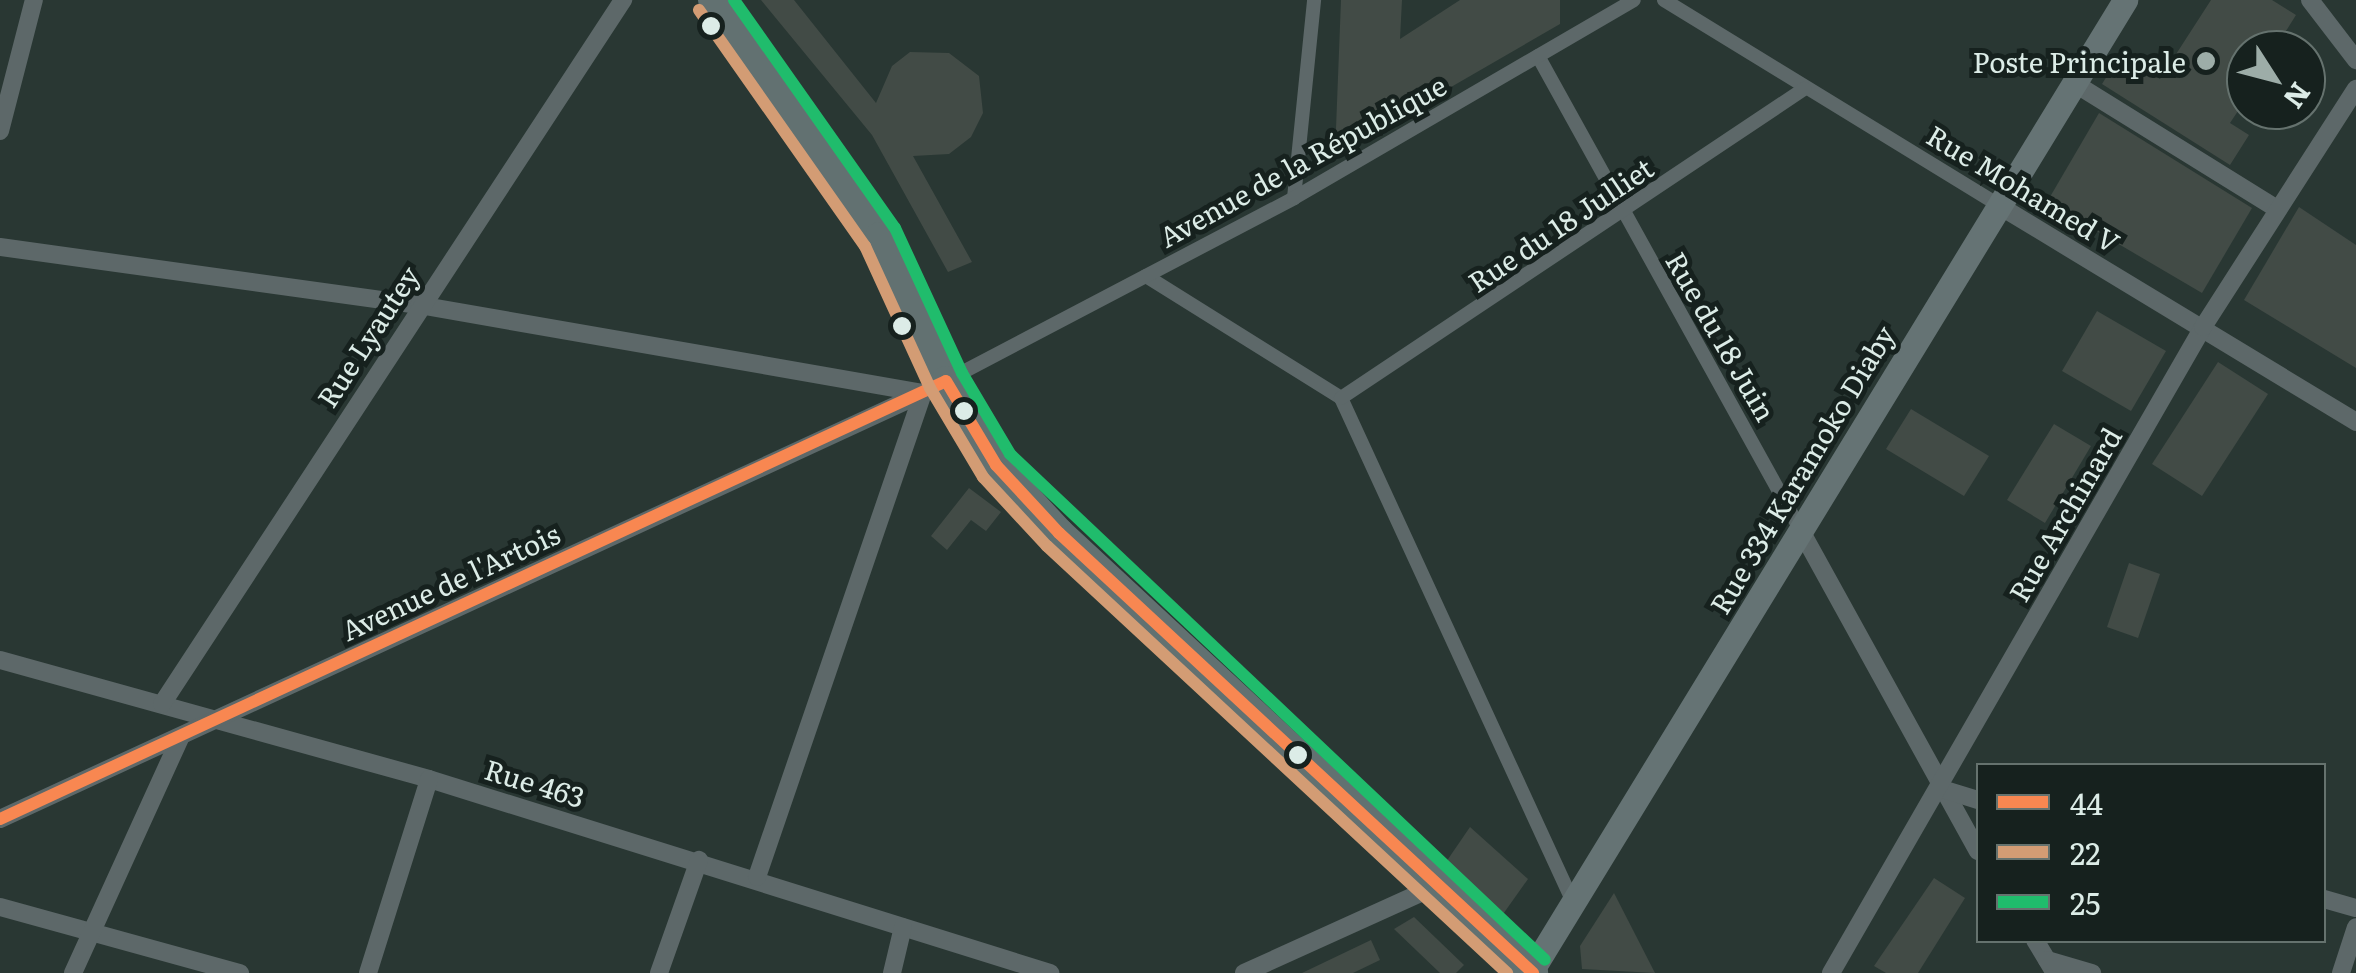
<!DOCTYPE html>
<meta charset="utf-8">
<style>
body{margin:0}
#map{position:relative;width:2356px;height:973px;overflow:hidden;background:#293733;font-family:Literata,serif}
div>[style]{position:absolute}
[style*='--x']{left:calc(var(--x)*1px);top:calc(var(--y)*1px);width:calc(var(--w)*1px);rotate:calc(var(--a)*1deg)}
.building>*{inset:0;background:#424b46}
.pedestrian>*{height:14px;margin:-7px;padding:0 7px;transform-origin:7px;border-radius:7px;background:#5d6869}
.minor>*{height:18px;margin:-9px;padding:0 9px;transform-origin:9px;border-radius:9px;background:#5d6869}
.secondary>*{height:25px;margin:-12.5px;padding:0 12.5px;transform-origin:12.5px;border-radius:12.5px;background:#657374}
.primary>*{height:30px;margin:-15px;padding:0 15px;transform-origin:15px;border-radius:15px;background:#627171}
.bus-1>*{height:12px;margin:-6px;padding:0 6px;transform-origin:6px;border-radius:6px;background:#f88751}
.bus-2>*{height:12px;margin:-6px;padding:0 6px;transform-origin:6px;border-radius:6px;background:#d39c74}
.bus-3>*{height:12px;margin:-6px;padding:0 6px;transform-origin:6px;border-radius:6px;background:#20bc6c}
.dots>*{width:28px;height:28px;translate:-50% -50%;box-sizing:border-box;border:5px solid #16211e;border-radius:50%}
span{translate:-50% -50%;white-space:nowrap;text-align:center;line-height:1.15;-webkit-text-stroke:10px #16211e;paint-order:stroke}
.poi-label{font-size:28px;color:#dcece7}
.right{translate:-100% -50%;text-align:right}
.street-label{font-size:28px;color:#dcece7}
.legend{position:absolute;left:1976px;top:763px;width:350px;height:180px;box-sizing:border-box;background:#16211e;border:2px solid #65726e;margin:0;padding:12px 18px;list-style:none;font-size:30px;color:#dcece7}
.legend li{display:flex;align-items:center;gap:20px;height:50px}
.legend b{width:50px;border:2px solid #65726e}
.north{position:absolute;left:2226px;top:30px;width:100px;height:100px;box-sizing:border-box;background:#16211e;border:2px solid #65726e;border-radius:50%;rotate:126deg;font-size:28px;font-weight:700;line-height:40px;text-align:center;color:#dcece7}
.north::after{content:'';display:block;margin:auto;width:35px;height:45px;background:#9dada8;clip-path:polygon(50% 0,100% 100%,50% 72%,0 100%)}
</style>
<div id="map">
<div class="building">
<div style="clip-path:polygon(761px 0,794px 0,876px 103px,892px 66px,910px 52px,949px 53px,979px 76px,983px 113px,971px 137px,949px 154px,913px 156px,972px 262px,948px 272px,872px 135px)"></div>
<div style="clip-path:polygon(1341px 0,1402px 0,1400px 39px,1460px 0,1560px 0,1560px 24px,1335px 154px)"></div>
<div style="clip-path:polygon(2211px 0,2272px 0,2296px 15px,2274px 50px,2255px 38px,2231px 75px,2246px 84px,2246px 99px,2230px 123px,2249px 135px,2230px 165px,2102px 84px,2120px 55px,2160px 79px)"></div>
<div style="clip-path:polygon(2099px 113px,2252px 208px,2202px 293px,2047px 202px)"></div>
<div style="clip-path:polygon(2299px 207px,2356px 245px,2356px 368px,2244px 300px)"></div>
<div style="clip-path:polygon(2097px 311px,2166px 351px,2131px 411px,2062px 371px)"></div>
<div style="clip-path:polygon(2218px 362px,2268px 394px,2202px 496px,2152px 464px)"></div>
<div style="clip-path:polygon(1911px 409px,1989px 456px,1964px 496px,1886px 449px)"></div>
<div style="clip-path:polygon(2054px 424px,2091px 446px,2045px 523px,2007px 500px)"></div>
<div style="clip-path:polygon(969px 488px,1001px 512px,986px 531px,971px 520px,947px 550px,931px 536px)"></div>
<div style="clip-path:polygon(2129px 563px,2160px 574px,2138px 638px,2107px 627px)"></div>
<div style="clip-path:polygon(1470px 827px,1528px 879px,1501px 917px,1444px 865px)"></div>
<div style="clip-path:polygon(1934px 878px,1965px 898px,1918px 973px,1886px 973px,1874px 966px)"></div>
<div style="clip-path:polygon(1614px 893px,1655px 973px,1582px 969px,1580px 946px)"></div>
<div style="clip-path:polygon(1414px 917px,1464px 965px,1456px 973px,1440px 973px,1394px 929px)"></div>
<div style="clip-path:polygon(1371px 940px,1380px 960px,1353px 973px,1302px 973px)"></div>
</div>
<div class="pedestrian">
<div style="--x:1664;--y:0;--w:392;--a:31.5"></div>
<div style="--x:1538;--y:56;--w:541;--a:61.02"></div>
<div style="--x:1294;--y:198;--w:199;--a:-84.2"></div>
<div style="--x:1146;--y:276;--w:230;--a:32"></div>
<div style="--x:1341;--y:398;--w:555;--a:65.28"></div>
<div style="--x:923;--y:393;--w:419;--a:-27.7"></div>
<div style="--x:1294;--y:198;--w:393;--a:-30.2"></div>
<div style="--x:1341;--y:398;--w:557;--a:-33.72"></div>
</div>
<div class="minor">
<div style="--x:2310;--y:0;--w:76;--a:52.5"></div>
<div style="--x:2074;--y:83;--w:235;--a:31.8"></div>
<div style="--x:0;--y:131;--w:135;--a:-75.5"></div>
<div style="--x:1998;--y:205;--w:419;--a:31.2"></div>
<div style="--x:0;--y:247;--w:423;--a:7.9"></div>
<div style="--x:419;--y:305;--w:512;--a:9.9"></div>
<div style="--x:1800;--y:529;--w:368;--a:61.1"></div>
<div style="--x:0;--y:660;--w:445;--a:15.5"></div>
<div style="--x:429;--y:779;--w:651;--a:17.35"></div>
<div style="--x:162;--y:704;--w:842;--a:-56.78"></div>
<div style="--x:1939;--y:788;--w:41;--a:17.1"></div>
<div style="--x:0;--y:819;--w:1017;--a:-24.78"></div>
<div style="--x:757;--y:877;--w:512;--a:-71.07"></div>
<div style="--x:2324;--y:899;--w:33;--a:16"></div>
<div style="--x:0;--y:907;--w:249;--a:15.4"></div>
<div style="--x:2035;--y:940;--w:33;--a:59"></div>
<div style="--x:2047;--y:960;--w:47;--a:16.1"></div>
<div style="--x:73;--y:973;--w:260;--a:-65.5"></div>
<div style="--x:368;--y:973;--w:203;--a:-72.5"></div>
<div style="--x:659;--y:973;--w:120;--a:-70.5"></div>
<div style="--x:892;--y:973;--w:47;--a:-76.6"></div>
<div style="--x:1244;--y:973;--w:215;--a:-24.4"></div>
<div style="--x:1831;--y:973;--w:745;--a:-60.06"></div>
<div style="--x:2203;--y:327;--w:283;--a:-57.3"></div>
<div style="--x:2341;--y:973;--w:48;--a:-71.9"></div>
</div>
<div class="secondary">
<div style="--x:1530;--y:973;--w:1141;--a:-58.55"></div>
</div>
<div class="primary">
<div style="--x:713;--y:0;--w:290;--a:54.8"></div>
<div style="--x:880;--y:237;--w:158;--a:65.4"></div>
<div style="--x:946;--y:381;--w:98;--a:59.2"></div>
<div style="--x:996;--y:465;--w:93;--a:47.2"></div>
<div style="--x:1059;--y:533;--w:647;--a:42.87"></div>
</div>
<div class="bus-1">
<div style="--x:0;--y:819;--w:1042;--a:-24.84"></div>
<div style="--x:946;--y:381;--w:98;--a:59.2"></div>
<div style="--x:996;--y:465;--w:93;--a:47.2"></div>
<div style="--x:1059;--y:533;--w:647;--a:42.87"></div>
</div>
<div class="bus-2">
<div style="--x:699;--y:10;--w:289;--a:54.9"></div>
<div style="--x:865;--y:246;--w:156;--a:65.4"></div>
<div style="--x:930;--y:388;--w:104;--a:59.2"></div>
<div style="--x:983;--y:477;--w:94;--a:47.2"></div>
<div style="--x:1047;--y:546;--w:628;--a:42.87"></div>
</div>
<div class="bus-3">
<div style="--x:734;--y:0;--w:279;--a:54.8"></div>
<div style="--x:895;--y:228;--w:160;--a:65.2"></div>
<div style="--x:962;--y:373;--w:94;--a:59.3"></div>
<div style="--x:1010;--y:454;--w:736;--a:43.4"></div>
</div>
<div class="dots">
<div style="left:711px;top:26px;background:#dcece7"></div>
<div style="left:2206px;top:61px;background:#9dada8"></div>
<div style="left:902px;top:326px;background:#dcece7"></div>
<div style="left:964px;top:411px;background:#dcece7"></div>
<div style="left:1298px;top:755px;background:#dcece7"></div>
</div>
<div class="poi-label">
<span class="right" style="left:2186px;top:61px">Poste Principale</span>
</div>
<div class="street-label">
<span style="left:1302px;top:160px;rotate:-29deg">Avenue de la République</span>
<span style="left:2024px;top:188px;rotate:31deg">Rue Mohamed V</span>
<span style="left:1560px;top:224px;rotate:-34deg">Rue du 18 Julliet</span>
<span style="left:367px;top:336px;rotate:-57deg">Rue Lyautey</span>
<span style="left:1722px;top:336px;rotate:60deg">Rue du 18 Juin</span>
<span style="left:1801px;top:469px;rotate:-59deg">Rue 334 Karamoko Diaby</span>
<span style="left:2064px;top:514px;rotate:-60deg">Rue Archinard</span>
<span style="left:450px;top:581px;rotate:-25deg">Avenue de l'Artois</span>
<span style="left:535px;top:782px;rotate:17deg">Rue 463</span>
</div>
<ul class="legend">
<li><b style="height:12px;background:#f88751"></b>44</li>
<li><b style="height:12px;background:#d39c74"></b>22</li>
<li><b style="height:12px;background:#20bc6c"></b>25</li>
</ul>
<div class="north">N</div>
</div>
